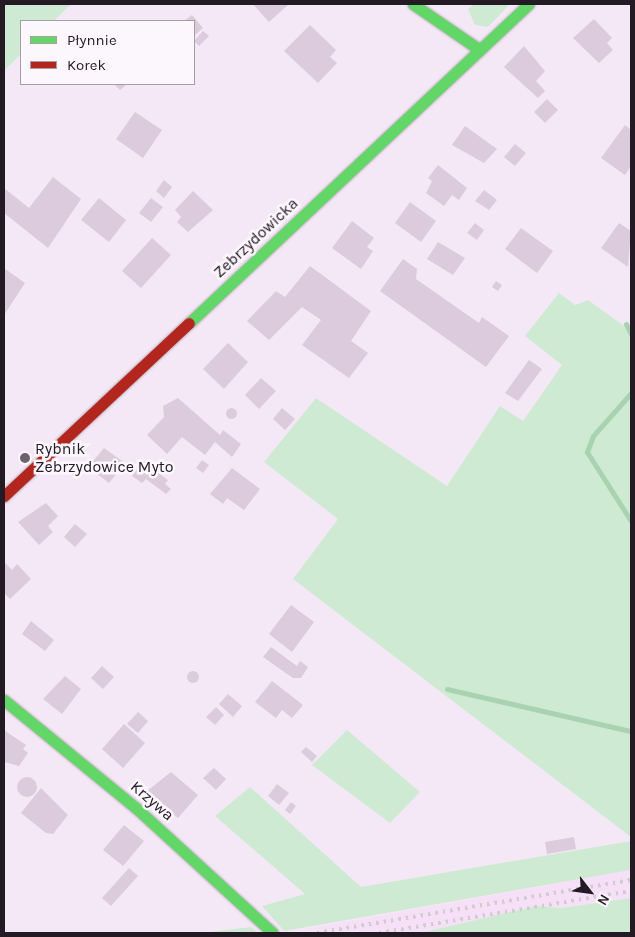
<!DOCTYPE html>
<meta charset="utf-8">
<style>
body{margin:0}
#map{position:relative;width:635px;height:937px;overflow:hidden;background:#f5e8f6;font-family:Karla,sans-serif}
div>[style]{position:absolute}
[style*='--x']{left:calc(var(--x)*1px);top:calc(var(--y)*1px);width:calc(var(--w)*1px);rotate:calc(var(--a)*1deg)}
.built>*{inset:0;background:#f6e0f7}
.green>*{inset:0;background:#ceead2}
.stream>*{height:5px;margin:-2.5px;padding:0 2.5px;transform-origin:2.5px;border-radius:2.5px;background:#a9d3b0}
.building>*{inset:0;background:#dbcbdd}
.round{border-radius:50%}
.roads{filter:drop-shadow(0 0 1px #b6acb7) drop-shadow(0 0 1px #b6acb7)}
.fast>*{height:11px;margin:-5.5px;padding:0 5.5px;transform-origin:5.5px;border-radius:5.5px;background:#63d668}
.jam>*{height:11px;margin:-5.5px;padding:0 5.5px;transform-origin:5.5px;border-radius:5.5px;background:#b3261e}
.rail>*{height:4px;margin-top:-2px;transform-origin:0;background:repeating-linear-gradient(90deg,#d0ccd0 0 2.5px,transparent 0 7.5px)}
.dots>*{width:14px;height:14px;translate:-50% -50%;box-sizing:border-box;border:2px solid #fcf7fc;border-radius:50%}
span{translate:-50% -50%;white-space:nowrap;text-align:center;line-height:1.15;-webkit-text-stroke:5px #fcf7fc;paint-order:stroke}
.street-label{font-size:16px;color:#231a23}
.poi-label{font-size:16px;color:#231a23}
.left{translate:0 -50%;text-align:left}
.frame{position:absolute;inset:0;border:5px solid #231a23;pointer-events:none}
.legend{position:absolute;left:20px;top:20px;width:175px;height:65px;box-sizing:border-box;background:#fcf7fc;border:1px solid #a59fa5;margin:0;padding:6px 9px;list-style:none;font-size:15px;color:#231a23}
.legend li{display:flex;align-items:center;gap:10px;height:25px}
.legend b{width:25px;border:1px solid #a59fa5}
.north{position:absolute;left:565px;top:867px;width:50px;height:50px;-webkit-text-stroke:4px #fcf7fc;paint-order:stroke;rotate:120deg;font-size:14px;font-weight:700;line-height:20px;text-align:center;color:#231a23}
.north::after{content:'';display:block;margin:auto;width:18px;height:22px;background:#231a23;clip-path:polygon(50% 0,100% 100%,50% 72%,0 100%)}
</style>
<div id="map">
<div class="built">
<div style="clip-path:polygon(631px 870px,631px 898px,561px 908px,536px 906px,420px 933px,300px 930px)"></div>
</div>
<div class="green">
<div style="clip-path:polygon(4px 4px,71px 4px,54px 21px,21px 21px,21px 54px,4px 71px)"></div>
<div style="clip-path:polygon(474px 4px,510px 4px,488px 27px,475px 25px,468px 9px)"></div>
<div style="clip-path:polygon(559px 293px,575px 305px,588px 300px,631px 331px,631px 837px,293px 579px,338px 519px,264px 462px,316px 398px,447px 486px,500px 406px,523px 421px,562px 365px,525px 336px)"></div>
<div style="clip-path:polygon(347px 730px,420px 792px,390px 823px,312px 765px)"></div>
<div style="clip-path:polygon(250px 787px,361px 887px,631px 841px,631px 870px,284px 931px,262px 906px,305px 894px,215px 816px)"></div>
<div style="clip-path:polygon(631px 898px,631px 933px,420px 933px,536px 906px,561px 908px)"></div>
<div style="clip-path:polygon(251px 927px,258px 933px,201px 933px)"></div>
</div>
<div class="stream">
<div style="--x:626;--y:324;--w:11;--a:63"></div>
<div style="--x:631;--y:393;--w:57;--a:131.5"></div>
<div style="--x:593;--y:436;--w:17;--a:111"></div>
<div style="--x:587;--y:452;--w:82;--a:57.5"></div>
<div style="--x:447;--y:689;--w:189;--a:12.9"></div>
</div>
<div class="building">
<div style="clip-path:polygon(253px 4px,289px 4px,269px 22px)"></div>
<div style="clip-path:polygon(192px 15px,203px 28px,194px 36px,194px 21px,184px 21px)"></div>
<div style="clip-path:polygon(594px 19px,612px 38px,607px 43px,613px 50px,599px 63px,573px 38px)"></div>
<div style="clip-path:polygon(310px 25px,336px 50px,330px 57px,337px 63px,318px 83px,284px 51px)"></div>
<div style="clip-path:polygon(203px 31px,209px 36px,199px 46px,194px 41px)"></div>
<div style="clip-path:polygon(524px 46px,545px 71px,536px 81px,545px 91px,538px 98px,504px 67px)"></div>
<div style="clip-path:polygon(114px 84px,127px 84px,120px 90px)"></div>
<div style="clip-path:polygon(547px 99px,558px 110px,545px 123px,534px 112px)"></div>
<div style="clip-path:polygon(135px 112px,162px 130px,143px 158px,116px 139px)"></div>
<div style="clip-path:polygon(625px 125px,631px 130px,631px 166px,625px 175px,601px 158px)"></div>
<div style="clip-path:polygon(465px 126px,497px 149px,484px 163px,452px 145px)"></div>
<div style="clip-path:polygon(515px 144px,526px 153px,515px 166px,504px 157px)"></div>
<div style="clip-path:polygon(438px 165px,467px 188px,459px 200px,452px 195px,444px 206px,426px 193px,432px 181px,428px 178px)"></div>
<div style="clip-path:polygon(53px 177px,81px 199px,48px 248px,4px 213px,4px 188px,29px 208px)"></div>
<div style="clip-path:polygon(164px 180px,172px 187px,164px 198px,156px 191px)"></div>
<div style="clip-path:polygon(484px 190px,497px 200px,489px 210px,475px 201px)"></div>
<div style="clip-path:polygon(193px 191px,213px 210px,188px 232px,177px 222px,181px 217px,175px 210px)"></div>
<div style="clip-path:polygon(99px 198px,126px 220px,109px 242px,81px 220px)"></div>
<div style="clip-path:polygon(151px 198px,163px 207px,151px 222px,139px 213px)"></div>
<div style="clip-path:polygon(410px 202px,436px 221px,421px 242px,395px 223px)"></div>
<div style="clip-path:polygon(352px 221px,374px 238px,367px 247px,373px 251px,361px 269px,332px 248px)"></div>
<div style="clip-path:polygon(475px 223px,484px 230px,477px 240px,467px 233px)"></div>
<div style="clip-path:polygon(619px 223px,631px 231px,628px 267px,601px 248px)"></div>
<div style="clip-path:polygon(521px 228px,553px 251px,537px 273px,505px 249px)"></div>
<div style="clip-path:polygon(152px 238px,171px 255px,141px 288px,122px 271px)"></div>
<div style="clip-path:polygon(438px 242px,465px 258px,453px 275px,427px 259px)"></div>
<div style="clip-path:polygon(403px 259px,417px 269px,416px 279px,479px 323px,482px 317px,509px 336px,486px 367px,380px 291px)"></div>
<div style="clip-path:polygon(310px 266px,371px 311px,351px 341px,368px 353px,349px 378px,302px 345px,321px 320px,302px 307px,269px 340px,247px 321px,276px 291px,285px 297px)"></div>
<div style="clip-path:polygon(4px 268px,25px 283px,4px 315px)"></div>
<div style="clip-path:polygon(496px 281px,502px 285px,498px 291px,492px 287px)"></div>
<div style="clip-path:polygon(228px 343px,248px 362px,224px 389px,203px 369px)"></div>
<div style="clip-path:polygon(529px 360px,542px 369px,518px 401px,505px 393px)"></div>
<div style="clip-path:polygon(261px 378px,276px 391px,259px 409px,245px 395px)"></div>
<div style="clip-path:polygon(178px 398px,220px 435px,223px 430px,241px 444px,232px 457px,215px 442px,205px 455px,182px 437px,167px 454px,147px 435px,164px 417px,163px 406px)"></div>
<div class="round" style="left:225.5px;top:407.5px;width:11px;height:11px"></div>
<div style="clip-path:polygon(282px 408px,295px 419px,285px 430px,273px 419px)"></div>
<div style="clip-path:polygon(104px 448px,125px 463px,109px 483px,88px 467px)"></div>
<div style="clip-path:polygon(202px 460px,209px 465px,203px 473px,196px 468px)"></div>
<div style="clip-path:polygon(143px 461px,168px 480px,165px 484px,171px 489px,166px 494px,146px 479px,142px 483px,132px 476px)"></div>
<div style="clip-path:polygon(232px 468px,260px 489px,244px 510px,227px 498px,223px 504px,210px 494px)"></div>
<div style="clip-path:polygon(46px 503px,58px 516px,48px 526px,53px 532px,39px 545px,18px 522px)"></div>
<div style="clip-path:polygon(75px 524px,87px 534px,75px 547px,64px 537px)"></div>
<div style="clip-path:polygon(5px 563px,12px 570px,17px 564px,31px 579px,10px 599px,4px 593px)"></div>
<div style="clip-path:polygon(291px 605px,314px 622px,292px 652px,269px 634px)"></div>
<div style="clip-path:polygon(31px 621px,54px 640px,45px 651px,22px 634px)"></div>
<div style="clip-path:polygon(271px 647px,297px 666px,300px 661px,308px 667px,301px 678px,293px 678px,263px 657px)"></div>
<div style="clip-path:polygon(102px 666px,114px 677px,103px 689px,91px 678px)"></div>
<div class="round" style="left:187px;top:671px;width:12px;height:12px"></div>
<div style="clip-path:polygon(65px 676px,81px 689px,62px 714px,43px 699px)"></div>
<div style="clip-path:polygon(272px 681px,303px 705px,292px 718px,282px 710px,276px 718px,255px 702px)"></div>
<div style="clip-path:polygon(228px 694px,242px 706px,233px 717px,219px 704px)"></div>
<div style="clip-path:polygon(216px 707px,224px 715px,215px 725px,206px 717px)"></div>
<div style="clip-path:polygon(138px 712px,148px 721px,138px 733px,127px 724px)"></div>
<div style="clip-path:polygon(124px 724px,145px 743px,123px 768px,102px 749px)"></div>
<div style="clip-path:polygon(4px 730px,26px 745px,23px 749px,28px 753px,19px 766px,4px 762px)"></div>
<div style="clip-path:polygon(306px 747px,317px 756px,312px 762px,301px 752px)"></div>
<div style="clip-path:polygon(214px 768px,226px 779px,216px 790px,203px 778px)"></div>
<div style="clip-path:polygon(171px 772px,198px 795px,178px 818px,147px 791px)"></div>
<div class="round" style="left:17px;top:777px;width:20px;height:20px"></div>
<div style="clip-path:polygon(277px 784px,289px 793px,279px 805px,268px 796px)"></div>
<div style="clip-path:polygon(41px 788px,68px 815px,53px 834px,46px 833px,21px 813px)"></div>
<div style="clip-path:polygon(291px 802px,296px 806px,290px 814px,285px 810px)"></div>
<div style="clip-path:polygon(124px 825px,144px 841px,123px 866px,103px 850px)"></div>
<div style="clip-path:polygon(574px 837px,576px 849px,547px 854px,545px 842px)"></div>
<div style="clip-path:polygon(129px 868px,138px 876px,111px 906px,102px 898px)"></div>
</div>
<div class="roads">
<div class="fast">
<div style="--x:413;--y:4;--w:81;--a:34.5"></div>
<div style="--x:189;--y:323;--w:466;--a:-43.2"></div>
<div style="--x:4;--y:700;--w:171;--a:39.3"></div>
<div style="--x:136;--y:808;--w:185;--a:42.4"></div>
</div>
<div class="jam">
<div style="--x:4;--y:496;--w:253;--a:-43.1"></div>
</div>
</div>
<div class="rail">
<div style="--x:317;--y:933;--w:318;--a:-9.6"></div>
<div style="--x:379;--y:933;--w:255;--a:-9.5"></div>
</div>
<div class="dots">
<div style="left:25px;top:458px;background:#6c626d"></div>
</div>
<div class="street-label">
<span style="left:256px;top:238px;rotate:-43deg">Zebrzydowicka</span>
<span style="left:152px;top:801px;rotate:41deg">Krzywa</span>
</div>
<div class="poi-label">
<span class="left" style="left:35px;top:458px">Rybnik<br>Zebrzydowice Myto</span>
</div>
<div class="frame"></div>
<ul class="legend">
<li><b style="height:6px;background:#63d668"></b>Płynnie</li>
<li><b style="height:6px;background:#b3261e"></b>Korek</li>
</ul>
<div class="north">N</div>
</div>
